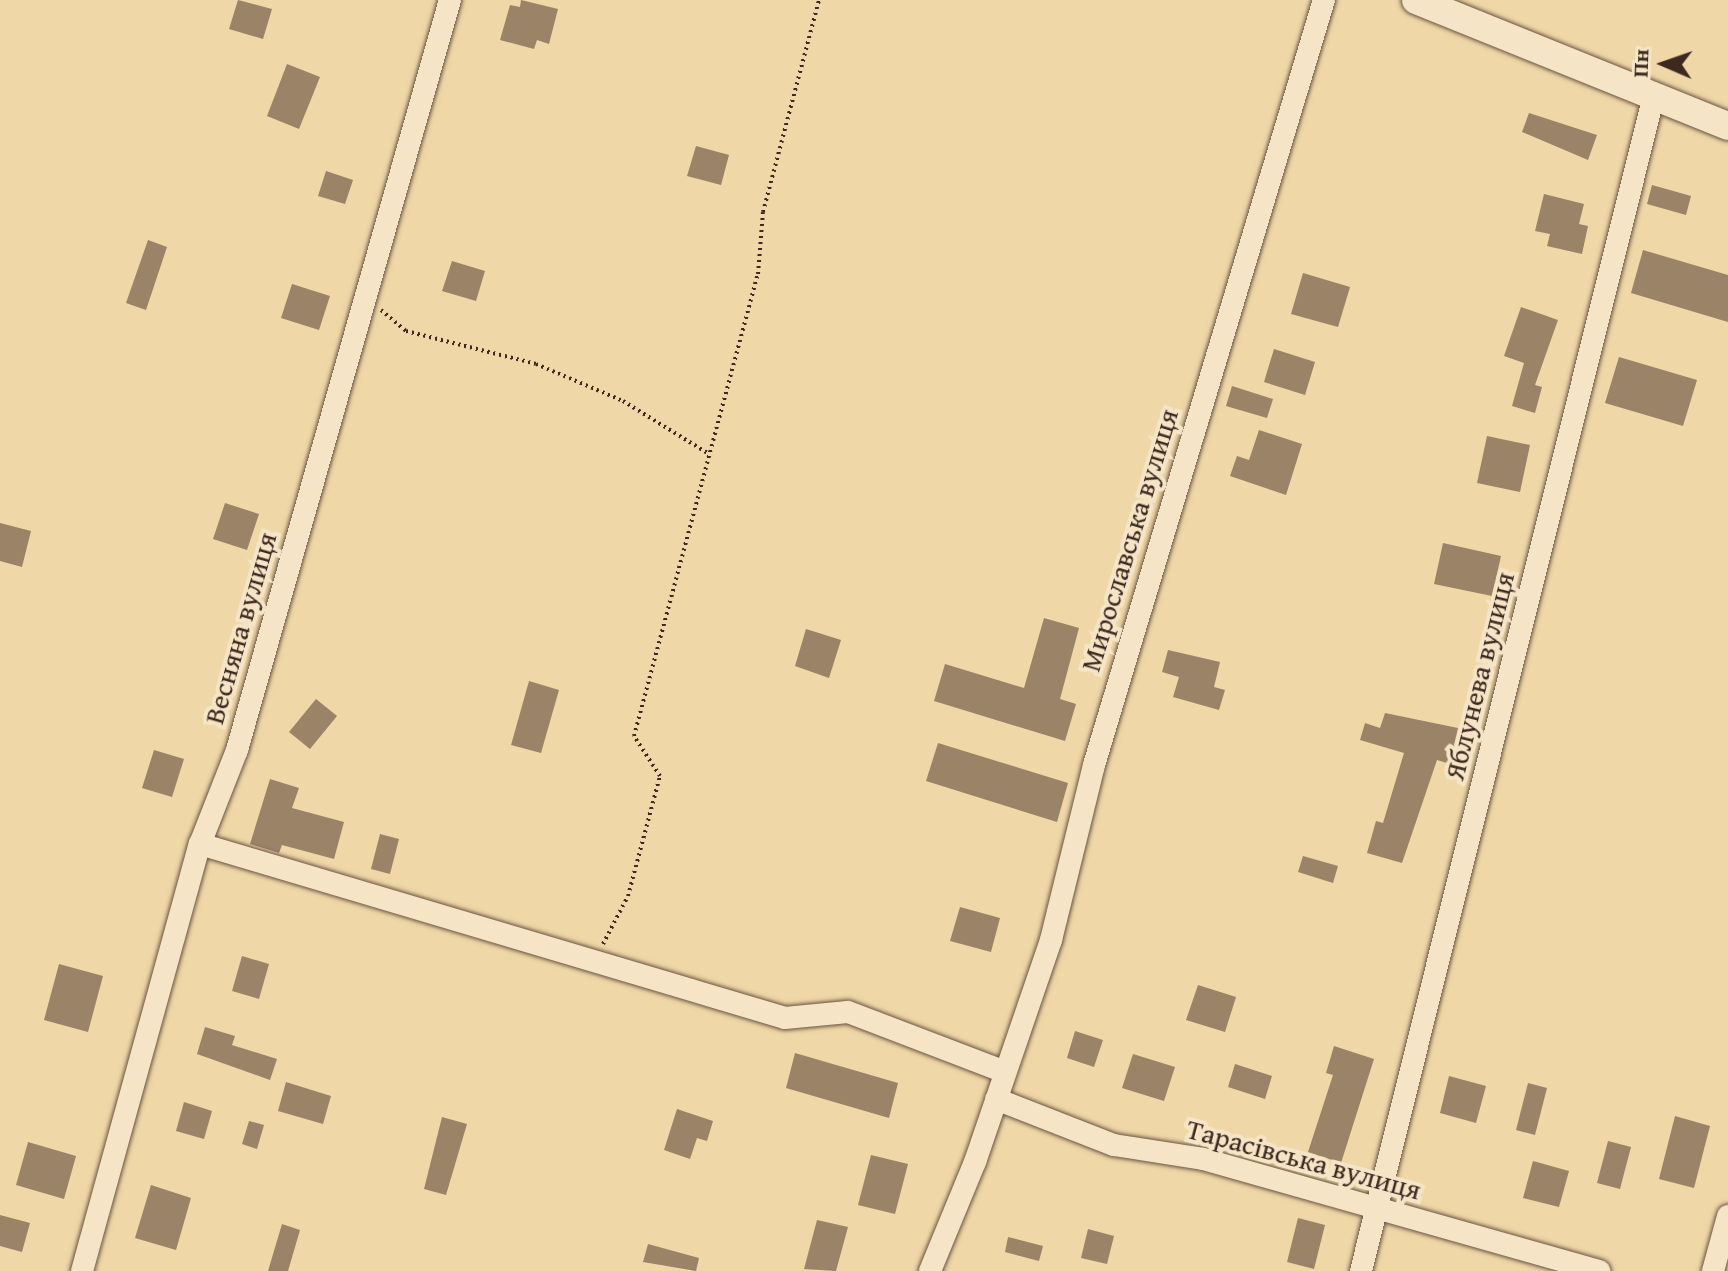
<!DOCTYPE html>
<meta charset="utf-8">
<style>
body{margin:0}
#map{position:relative;width:1728px;height:1271px;overflow:hidden;background:#efd7a7;font-family:"Gentium Book Plus",serif}
div>[style]{position:absolute}
[style*='--x']{left:calc(var(--x)*1px);top:calc(var(--y)*1px);width:calc(var(--w)*1px);rotate:calc(var(--a)*1deg)}
.building>*{inset:0;background:#9a8366}
.path>*{height:4px;margin-top:-2px;transform-origin:0;background:repeating-linear-gradient(90deg,#3d2920 0 2px,transparent 0 6px)}
.roads{filter:drop-shadow(0 0 2px #6a5442) drop-shadow(0 0 2px #6a5442)}
.minor>*{height:22px;margin:-11px;padding:0 11px;transform-origin:11px;border-radius:11px;background:#f5e5c6}
.tertiary>*{height:28px;margin:-14px;padding:0 14px;transform-origin:14px;border-radius:14px;background:#f5e5c6}
span{translate:-50% -50%;white-space:nowrap;text-align:center;line-height:1.15;-webkit-text-stroke:8px #f5e5c6;paint-order:stroke}
.street-label{font-size:28px;color:#3d2920}
.north{position:absolute;left:1624px;top:24px;width:80px;height:80px;-webkit-text-stroke:6px #f5e5c6;paint-order:stroke;rotate:272deg;font-size:22px;font-weight:700;line-height:32px;text-align:center;color:#3d2920}
.north::after{content:'';display:block;margin:auto;width:28px;height:36px;background:#3d2920;clip-path:polygon(50% 0,100% 100%,50% 72%,0 100%)}
</style>
<div id="map">
<div class="building">
<div style="clip-path:polygon(238px 0,272px 9px,263px 39px,229px 29px)"></div>
<div style="clip-path:polygon(521px 0,558px 9px,549px 44px,537px 40px,534px 49px,500px 40px,510px 5px,520px 7px)"></div>
<div style="clip-path:polygon(287px 64px,320px 77px,299px 129px,267px 116px)"></div>
<div style="clip-path:polygon(1529px 113px,1597px 135px,1588px 160px,1522px 132px)"></div>
<div style="clip-path:polygon(696px 146px,729px 155px,721px 185px,687px 176px)"></div>
<div style="clip-path:polygon(326px 171px,353px 180px,345px 204px,318px 196px)"></div>
<div style="clip-path:polygon(1652px 185px,1691px 196px,1686px 215px,1647px 204px)"></div>
<div style="clip-path:polygon(1544px 194px,1584px 204px,1579px 224px,1588px 226px,1582px 254px,1547px 246px,1550px 234px,1535px 231px)"></div>
<div style="clip-path:polygon(148px 240px,167px 247px,146px 310px,126px 303px)"></div>
<div style="clip-path:polygon(1643px 250px,1728px 275px,1728px 322px,1631px 293px)"></div>
<div style="clip-path:polygon(452px 261px,485px 271px,476px 301px,442px 291px)"></div>
<div style="clip-path:polygon(1303px 273px,1350px 287px,1338px 327px,1291px 314px)"></div>
<div style="clip-path:polygon(292px 284px,330px 296px,319px 330px,281px 318px)"></div>
<div style="clip-path:polygon(1521px 307px,1558px 320px,1535px 385px,1542px 387px,1535px 413px,1512px 406px,1524px 363px,1504px 356px)"></div>
<div style="clip-path:polygon(1274px 349px,1315px 362px,1305px 395px,1264px 382px)"></div>
<div style="clip-path:polygon(1619px 357px,1697px 380px,1683px 426px,1605px 403px)"></div>
<div style="clip-path:polygon(1232px 386px,1273px 399px,1267px 418px,1226px 406px)"></div>
<div style="clip-path:polygon(1259px 430px,1302px 444px,1286px 495px,1230px 476px,1237px 456px,1249px 460px)"></div>
<div style="clip-path:polygon(1487px 436px,1530px 445px,1520px 492px,1477px 483px)"></div>
<div style="clip-path:polygon(225px 503px,259px 514px,247px 550px,213px 539px)"></div>
<div style="clip-path:polygon(0 523px,31px 531px,22px 567px,0 561px)"></div>
<div style="clip-path:polygon(1443px 543px,1501px 556px,1492px 596px,1434px 584px)"></div>
<div style="clip-path:polygon(1044px 618px,1079px 628px,1060px 699px,1076px 704px,1065px 741px,934px 701px,945px 664px,1024px 688px)"></div>
<div style="clip-path:polygon(806px 629px,841px 640px,829px 678px,795px 666px)"></div>
<div style="clip-path:polygon(1168px 650px,1220px 662px,1214px 687px,1225px 690px,1219px 710px,1173px 697px,1179px 677px,1162px 672px)"></div>
<div style="clip-path:polygon(529px 681px,559px 690px,541px 753px,511px 745px)"></div>
<div style="clip-path:polygon(316px 699px,337px 716px,310px 749px,289px 732px)"></div>
<div style="clip-path:polygon(1385px 713px,1458px 728px,1454px 745px,1462px 747px,1457px 766px,1437px 760px,1402px 863px,1367px 853px,1376px 821px,1383px 823px,1404px 753px,1360px 740px,1365px 723px,1380px 728px)"></div>
<div style="clip-path:polygon(938px 743px,1068px 783px,1057px 822px,926px 781px)"></div>
<div style="clip-path:polygon(154px 750px,184px 759px,172px 797px,142px 788px)"></div>
<div style="clip-path:polygon(270px 779px,299px 788px,292px 808px,344px 822px,334px 859px,282px 845px,279px 853px,250px 844px)"></div>
<div style="clip-path:polygon(380px 834px,399px 839px,390px 874px,371px 869px)"></div>
<div style="clip-path:polygon(1303px 856px,1338px 866px,1333px 883px,1298px 872px)"></div>
<div style="clip-path:polygon(960px 907px,1000px 918px,991px 952px,950px 941px)"></div>
<div style="clip-path:polygon(242px 956px,269px 964px,259px 999px,232px 991px)"></div>
<div style="clip-path:polygon(59px 964px,103px 976px,88px 1032px,44px 1020px)"></div>
<div style="clip-path:polygon(1198px 985px,1236px 997px,1225px 1032px,1186px 1020px)"></div>
<div style="clip-path:polygon(205px 1027px,235px 1036px,232px 1045px,277px 1059px,270px 1080px,197px 1054px)"></div>
<div style="clip-path:polygon(1075px 1031px,1103px 1040px,1094px 1067px,1067px 1058px)"></div>
<div style="clip-path:polygon(1334px 1046px,1374px 1059px,1341px 1163px,1308px 1152px,1333px 1075px,1326px 1073px)"></div>
<div style="clip-path:polygon(795px 1053px,898px 1083px,889px 1118px,786px 1088px)"></div>
<div style="clip-path:polygon(1133px 1054px,1175px 1067px,1164px 1101px,1122px 1088px)"></div>
<div style="clip-path:polygon(1235px 1064px,1272px 1076px,1265px 1099px,1228px 1087px)"></div>
<div style="clip-path:polygon(1449px 1076px,1486px 1086px,1476px 1123px,1440px 1113px)"></div>
<div style="clip-path:polygon(286px 1082px,331px 1096px,323px 1124px,278px 1111px)"></div>
<div style="clip-path:polygon(1528px 1083px,1547px 1088px,1535px 1135px,1516px 1130px)"></div>
<div style="clip-path:polygon(184px 1102px,212px 1111px,204px 1139px,176px 1131px)"></div>
<div style="clip-path:polygon(677px 1109px,713px 1121px,707px 1141px,697px 1138px,690px 1159px,664px 1150px)"></div>
<div style="clip-path:polygon(1675px 1116px,1710px 1126px,1694px 1188px,1659px 1179px)"></div>
<div style="clip-path:polygon(442px 1117px,467px 1124px,446px 1195px,424px 1189px)"></div>
<div style="clip-path:polygon(249px 1121px,264px 1125px,257px 1149px,242px 1144px)"></div>
<div style="clip-path:polygon(1608px 1141px,1631px 1147px,1620px 1189px,1597px 1183px)"></div>
<div style="clip-path:polygon(28px 1142px,76px 1156px,64px 1199px,16px 1185px)"></div>
<div style="clip-path:polygon(871px 1155px,908px 1164px,895px 1214px,858px 1205px)"></div>
<div style="clip-path:polygon(1533px 1161px,1569px 1171px,1559px 1207px,1523px 1198px)"></div>
<div style="clip-path:polygon(151px 1185px,191px 1198px,176px 1250px,135px 1238px)"></div>
<div style="clip-path:polygon(0 1215px,30px 1223px,22px 1252px,0 1246px)"></div>
<div style="clip-path:polygon(1298px 1218px,1325px 1225px,1314px 1269px,1287px 1262px)"></div>
<div style="clip-path:polygon(817px 1220px,848px 1227px,836px 1271px,804px 1269px)"></div>
<div style="clip-path:polygon(282px 1224px,300px 1230px,288px 1271px,268px 1271px)"></div>
<div style="clip-path:polygon(1088px 1229px,1114px 1236px,1107px 1264px,1081px 1258px)"></div>
<div style="clip-path:polygon(1008px 1237px,1043px 1246px,1039px 1261px,1005px 1252px)"></div>
<div style="clip-path:polygon(648px 1244px,699px 1258px,696px 1271px,643px 1262px)"></div>
</div>
<div class="path">
<div style="--x:381;--y:310;--w:33;--a:40"></div>
<div style="--x:406;--y:331;--w:134;--a:14.2"></div>
<div style="--x:536;--y:364;--w:95;--a:23"></div>
<div style="--x:623;--y:401;--w:101;--a:31.6"></div>
<div style="--x:603;--y:944;--w:54;--a:-62.5"></div>
<div style="--x:628;--y:896;--w:124;--a:-75.1"></div>
<div style="--x:660;--y:776;--w:48;--a:-123"></div>
<div style="--x:634;--y:736;--w:478;--a:-75"></div>
<div style="--x:758;--y:274;--w:62;--a:-85.4"></div>
<div style="--x:763;--y:212;--w:219;--a:-75.2"></div>
</div>
<div class="roads">
<div class="minor">
<div style="--x:200;--y:844;--w:610;--a:16.56"></div>
<div style="--x:785;--y:1018;--w:63;--a:-5.4"></div>
<div style="--x:848;--y:1012;--w:168;--a:20.9"></div>
<div style="--x:996;--y:1099;--w:127;--a:21.3"></div>
<div style="--x:1114;--y:1145;--w:90;--a:8.9"></div>
<div style="--x:1203;--y:1159;--w:412;--a:15.8"></div>
<div style="--x:82;--y:1271;--w:443;--a:-74.6"></div>
<div style="--x:200;--y:844;--w:101;--a:-68.5"></div>
<div style="--x:237;--y:750;--w:780;--a:-74.15"></div>
<div style="--x:930;--y:1271;--w:118;--a:-67.6"></div>
<div style="--x:975;--y:1162;--w:235;--a:-71.1"></div>
<div style="--x:1051;--y:940;--w:180;--a:-76.2"></div>
<div style="--x:1094;--y:765;--w:799;--a:-73.27"></div>
<div style="--x:1361;--y:1271;--w:1212;--a:-76.01"></div>
<div style="--x:1713;--y:1271;--w:57;--a:-74.7"></div>
</div>
<div class="tertiary">
<div style="--x:1416;--y:0;--w:336;--a:22"></div>
</div>
</div>
<div class="street-label">
<span style="left:1129px;top:540px;rotate:-73deg">Мирославська вулиця</span>
<span style="left:240px;top:628px;rotate:-74deg">Весняна вулиця</span>
<span style="left:1479px;top:676px;rotate:-76deg">Яблунева вулиця</span>
<span style="left:1304px;top:1159px;rotate:15deg">Тарасівська вулиця</span>
</div>
<div class="north">Пн</div>
</div>
